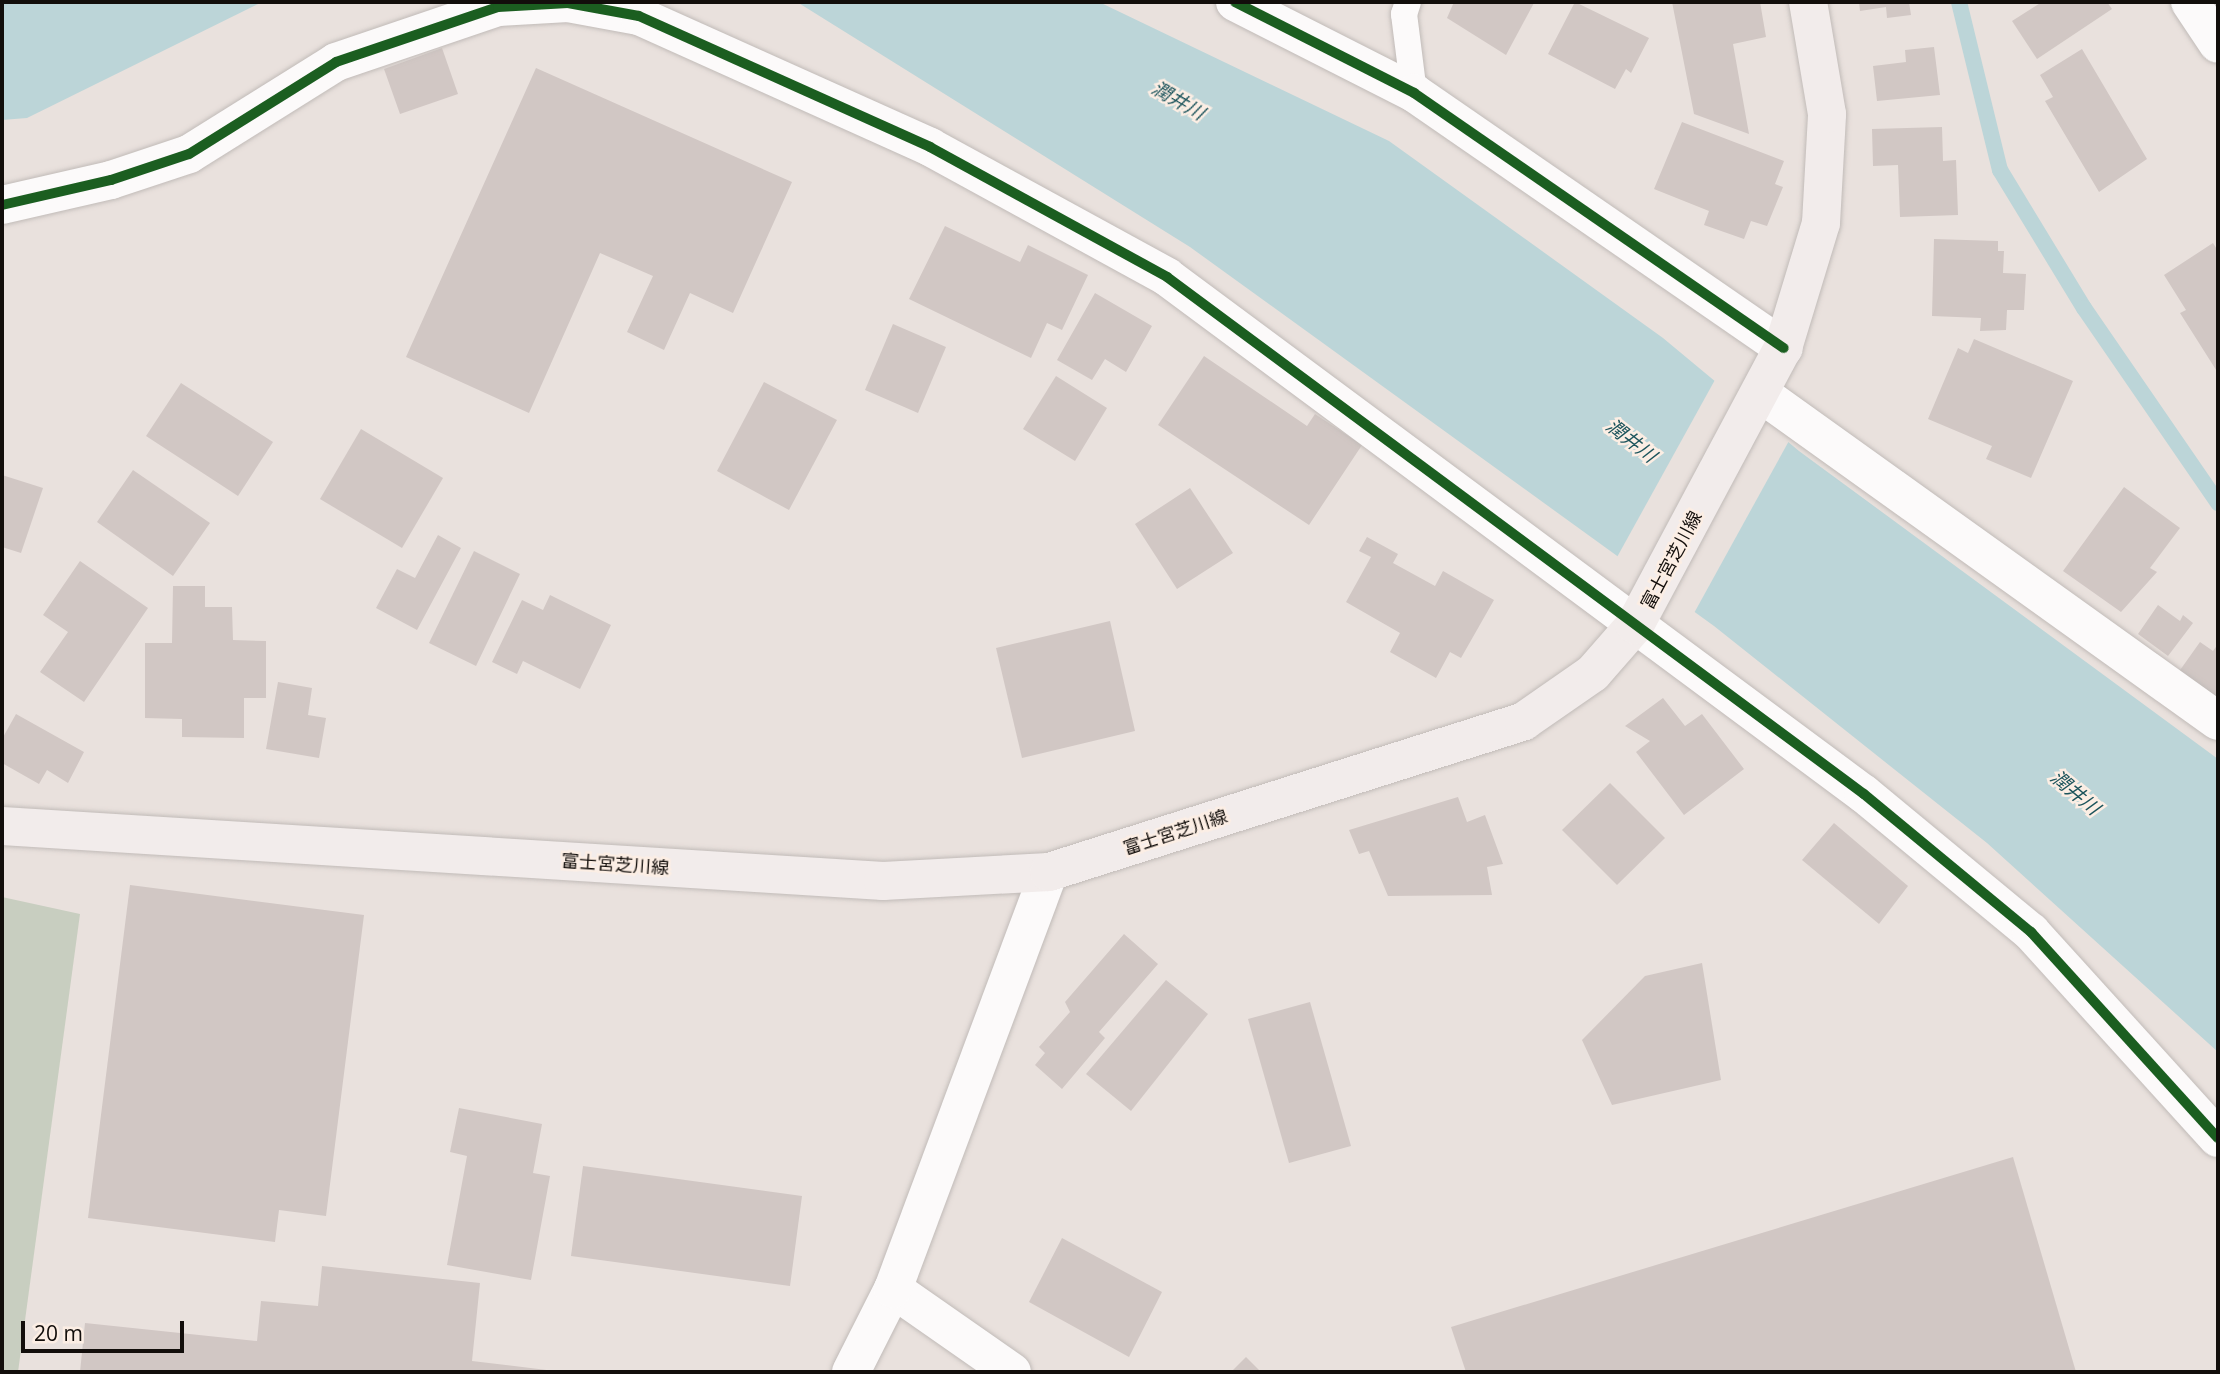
<!DOCTYPE html>
<meta charset="utf-8">
<style>
body{margin:0}
#map{position:relative;width:2220px;height:1374px;overflow:hidden;background:#e9e1dd;font-family:"Open Sans","Noto Sans JP",sans-serif}
div>[style]{position:absolute}
[style*='--x']{left:calc(var(--x)*1px);top:calc(var(--y)*1px);width:calc(var(--w)*1px);rotate:calc(var(--a)*1deg)}
.green>*{inset:0;background:#c8cec0}
.water>*{inset:0;background:#bcd5d8}
.pier>*{inset:0;background:#e9e1dd}
.stream>*{height:16px;margin:-8px;padding:0 8px;transform-origin:8px;border-radius:8px;background:#bcd5d8}
.building>*{inset:0;background:#d1c7c4}
.roads{filter:drop-shadow(0 0 2px #c1bbb8) drop-shadow(0 0 2px #c1bbb8)}
.service>*{height:26px;margin:-13px;padding:0 13px;transform-origin:13px;border-radius:13px;background:#fcfafa}
.minor>*{height:38px;margin:-19px;padding:0 19px;transform-origin:19px;border-radius:19px;background:#fcfafa}
.tertiary>*{height:38px;margin:-19px;padding:0 19px;transform-origin:19px;border-radius:19px;background:#fcfafa}
.primary>*{height:38px;margin:-19px;padding:0 19px;transform-origin:19px;border-radius:19px;background:#f2eceb}
.cycleway>*{height:10px;margin:-5px;padding:0 5px;transform-origin:5px;border-radius:5px;background:#1b5e20}
span{translate:-50% -50%;white-space:nowrap;text-align:center;line-height:1.15;-webkit-text-stroke:5px #fceee4;paint-order:stroke}
.street-label{font-size:18px;color:#120e0b}
.water-label{font-size:19px;color:#1c545c;font-style:italic}
.frame{position:absolute;inset:0;border:4px solid #120e0b;pointer-events:none}
.scale{position:absolute;left:21px;top:1321px;width:163px;height:32px;box-sizing:border-box;border:4px solid #120e0b;border-top:0;padding-left:9px;font-size:21px;line-height:24px;white-space:nowrap;color:#120e0b;-webkit-text-stroke:5px #fceee4;paint-order:stroke}
</style>
<div id="map">
<div class="green">
<div style="clip-path:polygon(2px 897px,80px 914px,18px 1372px,2px 1372px)"></div>
</div>
<div class="water">
<div style="clip-path:polygon(2px 2px,262px 2px,27px 118px,2px 120px)"></div>
<div style="clip-path:polygon(797px 2px,1099px 2px,1389px 141px,1663px 338px,1799px 451px,2218px 759px,2218px 1052px,1987px 843px,1714px 626px,1190px 247px)"></div>
</div>
<div class="pier">
<div style="clip-path:polygon(1716px 378px,1790px 439px,1693px 615px,1616px 559px)"></div>
</div>
<div class="stream">
<div style="--x:1959;--y:2;--w:173;--a:76.3"></div>
<div style="--x:2000;--y:170;--w:162;--a:58.7"></div>
<div style="--x:2084;--y:308;--w:237;--a:55.5"></div>
</div>
<div class="building">
<div style="clip-path:polygon(1454px 2px,1533px 2px,1534px 3px,1506px 55px,1447px 18px)"></div>
<div style="clip-path:polygon(1575px 2px,1649px 38px,1631px 73px,1626px 69px,1615px 89px,1548px 54px)"></div>
<div style="clip-path:polygon(1672px 2px,1760px 2px,1766px 37px,1733px 44px,1749px 134px,1694px 114px)"></div>
<div style="clip-path:polygon(1859px 2px,1909px 2px,1911px 15px,1887px 18px,1886px 7px,1860px 11px)"></div>
<div style="clip-path:polygon(2042px 2px,2107px 2px,2112px 9px,2037px 59px,2012px 21px)"></div>
<div style="clip-path:polygon(1934px 47px,1940px 95px,1877px 101px,1873px 66px,1906px 62px,1905px 50px)"></div>
<div style="clip-path:polygon(442px 48px,458px 94px,400px 114px,384px 69px)"></div>
<div style="clip-path:polygon(2082px 49px,2147px 159px,2099px 192px,2045px 101px,2053px 97px,2040px 75px)"></div>
<div style="clip-path:polygon(536px 68px,792px 182px,733px 313px,690px 293px,664px 350px,627px 332px,653px 276px,600px 253px,529px 413px,406px 357px)"></div>
<div style="clip-path:polygon(1682px 122px,1784px 161px,1775px 184px,1783px 187px,1767px 226px,1751px 221px,1744px 239px,1704px 225px,1709px 211px,1654px 189px)"></div>
<div style="clip-path:polygon(1942px 127px,1943px 161px,1956px 160px,1958px 215px,1900px 217px,1898px 165px,1873px 166px,1872px 129px)"></div>
<div style="clip-path:polygon(945px 226px,1020px 262px,1028px 245px,1088px 275px,1062px 330px,1047px 323px,1031px 358px,909px 299px)"></div>
<div style="clip-path:polygon(1934px 239px,1998px 241px,1998px 251px,2004px 251px,2003px 273px,2026px 274px,2024px 310px,2007px 310px,2006px 330px,1980px 331px,1981px 318px,1932px 316px)"></div>
<div style="clip-path:polygon(2213px 243px,2218px 251px,2218px 373px,2180px 313px,2186px 310px,2164px 275px)"></div>
<div style="clip-path:polygon(1095px 293px,1152px 326px,1126px 372px,1105px 359px,1092px 380px,1057px 360px)"></div>
<div style="clip-path:polygon(893px 324px,946px 347px,918px 413px,865px 390px)"></div>
<div style="clip-path:polygon(1974px 339px,2073px 381px,2031px 478px,1986px 459px,1992px 446px,1928px 419px,1958px 348px,1968px 353px)"></div>
<div style="clip-path:polygon(1204px 356px,1307px 426px,1315px 414px,1362px 445px,1309px 525px,1158px 425px)"></div>
<div style="clip-path:polygon(1056px 376px,1107px 408px,1075px 461px,1023px 429px)"></div>
<div style="clip-path:polygon(764px 382px,837px 420px,789px 510px,717px 471px)"></div>
<div style="clip-path:polygon(181px 383px,273px 442px,238px 496px,146px 436px)"></div>
<div style="clip-path:polygon(361px 429px,443px 478px,402px 548px,320px 499px)"></div>
<div style="clip-path:polygon(133px 470px,210px 523px,173px 576px,97px 522px)"></div>
<div style="clip-path:polygon(2px 475px,43px 488px,21px 553px,2px 547px)"></div>
<div style="clip-path:polygon(2124px 487px,2180px 528px,2150px 568px,2157px 572px,2121px 612px,2063px 571px)"></div>
<div style="clip-path:polygon(1190px 488px,1233px 553px,1177px 589px,1135px 524px)"></div>
<div style="clip-path:polygon(438px 535px,461px 548px,417px 630px,376px 608px,397px 569px,415px 578px)"></div>
<div style="clip-path:polygon(1367px 537px,1398px 554px,1393px 563px,1435px 586px,1443px 571px,1494px 600px,1461px 658px,1450px 652px,1436px 678px,1390px 652px,1400px 633px,1346px 602px,1371px 557px,1359px 551px)"></div>
<div style="clip-path:polygon(474px 551px,520px 574px,476px 666px,429px 643px)"></div>
<div style="clip-path:polygon(80px 561px,148px 608px,84px 702px,40px 672px,68px 632px,43px 615px)"></div>
<div style="clip-path:polygon(173px 586px,205px 586px,205px 607px,232px 607px,233px 640px,266px 641px,266px 698px,244px 698px,244px 738px,182px 737px,182px 719px,145px 718px,145px 643px,172px 643px)"></div>
<div style="clip-path:polygon(550px 595px,611px 625px,580px 689px,523px 661px,517px 674px,492px 662px,522px 600px,543px 610px)"></div>
<div style="clip-path:polygon(2158px 605px,2180px 621px,2183px 615px,2193px 623px,2168px 656px,2138px 634px)"></div>
<div style="clip-path:polygon(1110px 621px,1135px 731px,1022px 758px,996px 648px)"></div>
<div style="clip-path:polygon(2200px 642px,2213px 651px,2218px 644px,2218px 702px,2178px 673px)"></div>
<div style="clip-path:polygon(278px 682px,312px 688px,308px 715px,326px 718px,319px 758px,266px 749px)"></div>
<div style="clip-path:polygon(1663px 698px,1685px 726px,1702px 714px,1744px 769px,1684px 815px,1636px 752px,1650px 741px,1625px 726px)"></div>
<div style="clip-path:polygon(16px 714px,84px 752px,68px 783px,47px 770px,39px 784px,2px 763px,2px 739px)"></div>
<div style="clip-path:polygon(1610px 783px,1665px 838px,1617px 885px,1562px 830px)"></div>
<div style="clip-path:polygon(1458px 797px,1467px 822px,1485px 815px,1503px 864px,1487px 867px,1492px 895px,1388px 896px,1369px 851px,1359px 854px,1349px 830px)"></div>
<div style="clip-path:polygon(1834px 823px,1908px 886px,1879px 924px,1802px 860px)"></div>
<div style="clip-path:polygon(130px 885px,364px 915px,326px 1216px,279px 1210px,275px 1242px,88px 1218px)"></div>
<div style="clip-path:polygon(1124px 934px,1158px 964px,1099px 1032px,1105px 1038px,1062px 1089px,1035px 1065px,1045px 1053px,1039px 1047px,1070px 1012px,1065px 1002px)"></div>
<div style="clip-path:polygon(1702px 963px,1721px 1080px,1612px 1105px,1582px 1040px,1645px 976px)"></div>
<div style="clip-path:polygon(1166px 980px,1208px 1014px,1131px 1111px,1086px 1074px)"></div>
<div style="clip-path:polygon(1310px 1002px,1351px 1146px,1289px 1163px,1248px 1019px)"></div>
<div style="clip-path:polygon(459px 1108px,542px 1124px,533px 1173px,550px 1176px,531px 1280px,447px 1265px,467px 1156px,450px 1152px)"></div>
<div style="clip-path:polygon(2013px 1157px,2076px 1372px,1466px 1372px,1451px 1327px)"></div>
<div style="clip-path:polygon(583px 1166px,802px 1196px,790px 1286px,571px 1256px)"></div>
<div style="clip-path:polygon(1062px 1238px,1162px 1292px,1129px 1357px,1029px 1302px)"></div>
<div style="clip-path:polygon(322px 1266px,480px 1283px,472px 1361px,563px 1372px,80px 1372px,85px 1323px,257px 1341px,261px 1301px,318px 1306px)"></div>
<div style="clip-path:polygon(1246px 1357px,1261px 1372px,1231px 1372px)"></div>
</div>
<div class="roads">
<div class="service">
<div style="--x:1408;--y:2;--w:13;--a:108"></div>
<div style="--x:1404;--y:14;--w:80;--a:82.8"></div>
</div>
<div class="minor">
<div style="--x:2;--y:205;--w:112;--a:-12.9"></div>
<div style="--x:111;--y:180;--w:82;--a:-18.4"></div>
<div style="--x:189;--y:154;--w:173;--a:-32"></div>
<div style="--x:336;--y:62;--w:171;--a:-18.8"></div>
<div style="--x:498;--y:7;--w:70;--a:-3.3"></div>
<div style="--x:568;--y:3;--w:72;--a:10.4"></div>
<div style="--x:639;--y:16;--w:319;--a:24.2"></div>
<div style="--x:930;--y:147;--w:270;--a:28.7"></div>
<div style="--x:1167;--y:277;--w:868;--a:36.57"></div>
<div style="--x:1864;--y:794;--w:217;--a:39.6"></div>
<div style="--x:2031;--y:932;--w:278;--a:47.8"></div>
<div style="--x:1760;--y:393;--w:563;--a:35.61"></div>
<div style="--x:893;--y:1289;--w:145;--a:34.9"></div>
<div style="--x:851;--y:1372;--w:93;--a:-63.2"></div>
<div style="--x:893;--y:1289;--w:445;--a:-69.5"></div>
</div>
<div class="tertiary">
<div style="--x:1235;--y:2;--w:201;--a:26.9"></div>
<div style="--x:1414;--y:93;--w:449;--a:34.6"></div>
<div style="--x:2190;--y:2;--w:50;--a:56.3"></div>
</div>
<div class="primary">
<div style="--x:2;--y:826;--w:883;--a:3.57"></div>
<div style="--x:883;--y:881;--w:166;--a:-3.1"></div>
<div style="--x:1049;--y:872;--w:498;--a:-17.6"></div>
<div style="--x:1524;--y:721;--w:84;--a:-34.8"></div>
<div style="--x:1593;--y:673;--w:64;--a:-48.8"></div>
<div style="--x:1635;--y:625;--w:314;--a:-61.9"></div>
<div style="--x:1783;--y:348;--w:131;--a:-73.1"></div>
<div style="--x:1821;--y:223;--w:109;--a:-86.8"></div>
<div style="--x:1827;--y:114;--w:114;--a:-99.6"></div>
</div>
</div>
<div class="cycleway">
<div style="--x:1235;--y:2;--w:201;--a:26.9"></div>
<div style="--x:1414;--y:93;--w:449;--a:34.6"></div>
<div style="--x:2;--y:205;--w:112;--a:-12.9"></div>
<div style="--x:111;--y:180;--w:82;--a:-18.4"></div>
<div style="--x:189;--y:154;--w:173;--a:-32"></div>
<div style="--x:336;--y:62;--w:171;--a:-18.8"></div>
<div style="--x:498;--y:7;--w:70;--a:-3.3"></div>
<div style="--x:568;--y:3;--w:72;--a:10.4"></div>
<div style="--x:639;--y:16;--w:319;--a:24.2"></div>
<div style="--x:930;--y:147;--w:270;--a:28.7"></div>
<div style="--x:1167;--y:277;--w:868;--a:36.57"></div>
<div style="--x:1864;--y:794;--w:217;--a:39.6"></div>
<div style="--x:2031;--y:932;--w:278;--a:47.8"></div>
</div>
<div class="street-label">
<span style="left:1671px;top:560px;rotate:-62deg">富士宮芝川線</span>
<span style="left:1175px;top:832px;rotate:-18deg">富士宮芝川線</span>
<span style="left:615px;top:864px;rotate:4deg">富士宮芝川線</span>
</div>
<div class="water-label">
<span style="left:1178px;top:101px;rotate:30deg">潤井川</span>
<span style="left:1631px;top:441px;rotate:38deg">潤井川</span>
<span style="left:2075px;top:793px;rotate:40deg">潤井川</span>
</div>
<div class="frame"></div>
<div class="scale">20 m</div>
</div>
